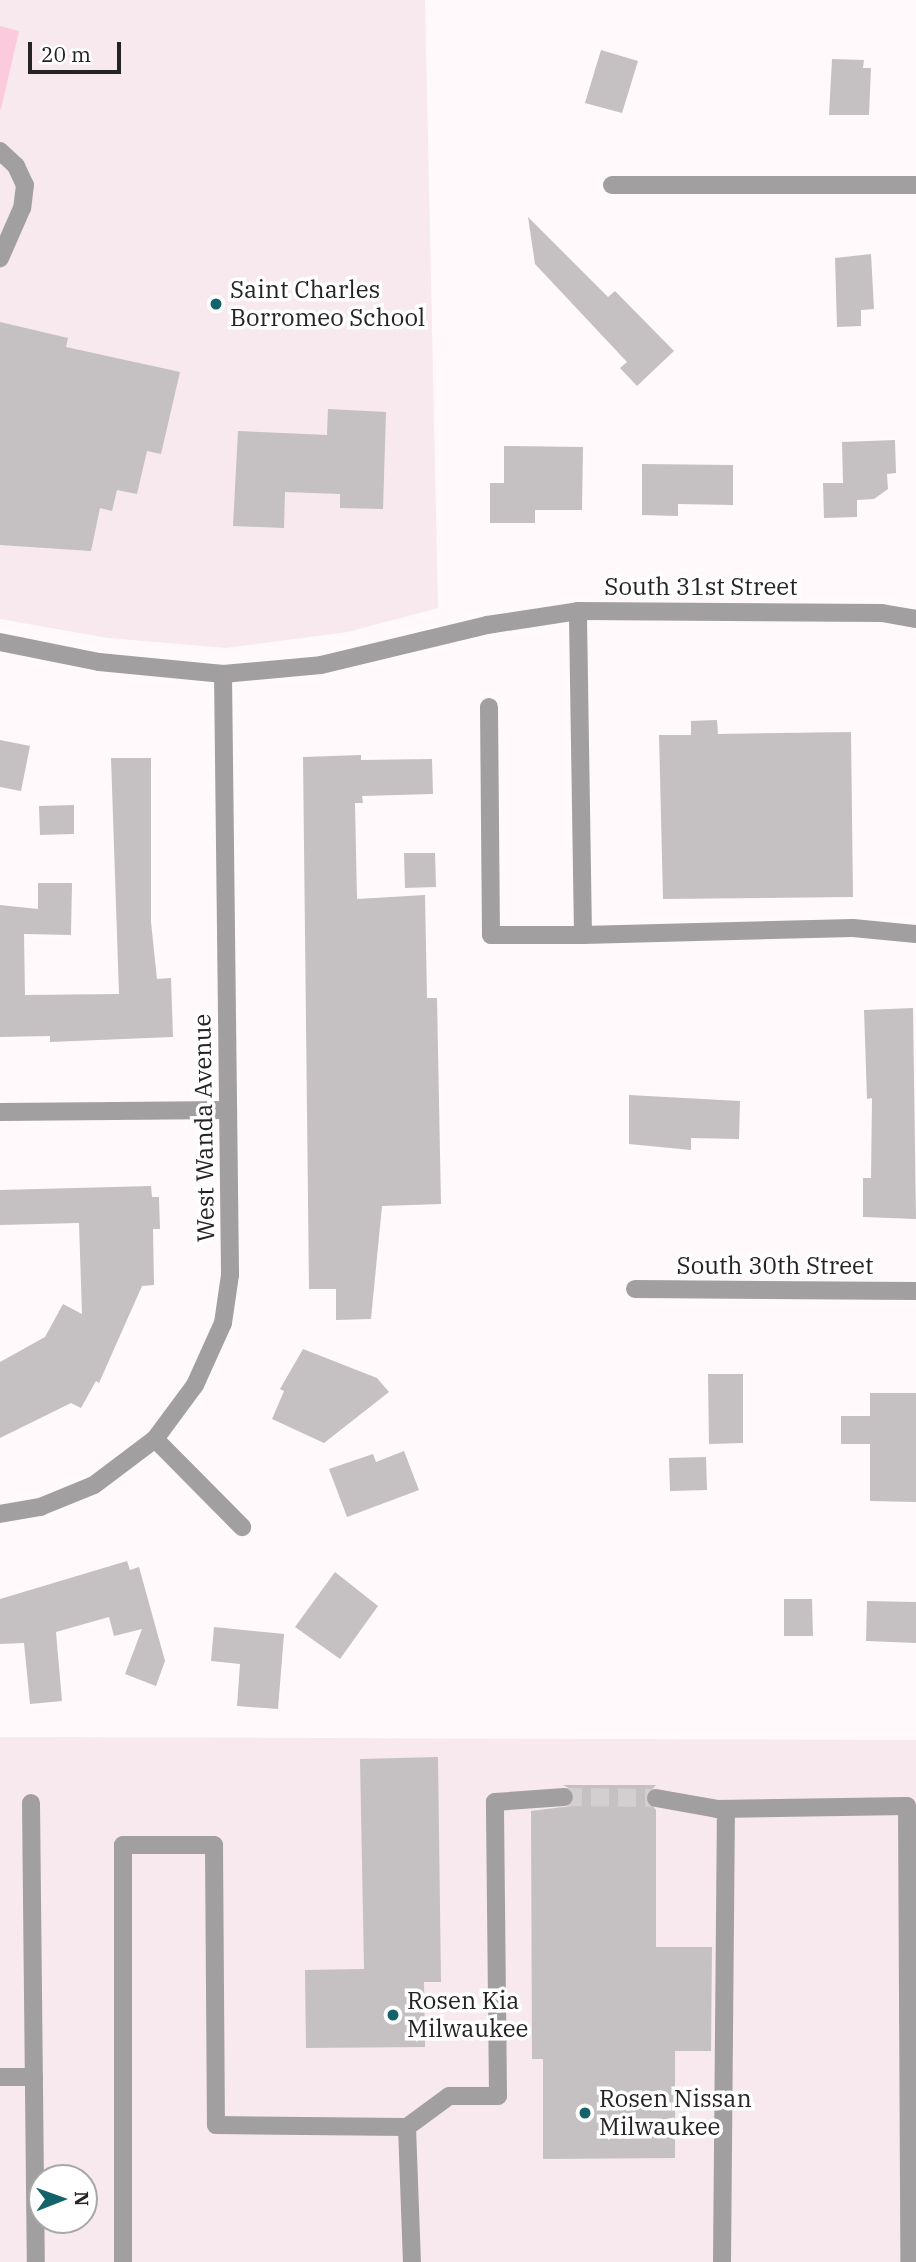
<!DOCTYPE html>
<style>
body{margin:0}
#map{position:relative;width:916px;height:2262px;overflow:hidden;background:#fff9fb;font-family:"IBM Plex Serif",serif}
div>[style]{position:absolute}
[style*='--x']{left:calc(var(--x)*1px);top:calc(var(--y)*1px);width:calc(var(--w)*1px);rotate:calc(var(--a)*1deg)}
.built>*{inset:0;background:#f7e9ee}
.green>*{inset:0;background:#fbcbdd}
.building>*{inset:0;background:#c5c0c2}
.minor-tunnel>*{height:18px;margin-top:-9px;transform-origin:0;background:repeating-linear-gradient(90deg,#d3ced0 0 18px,transparent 0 27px)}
.minor>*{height:18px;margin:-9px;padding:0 9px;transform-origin:9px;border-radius:9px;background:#a29fa0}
.dots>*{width:19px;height:19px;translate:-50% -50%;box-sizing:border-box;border:4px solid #fff;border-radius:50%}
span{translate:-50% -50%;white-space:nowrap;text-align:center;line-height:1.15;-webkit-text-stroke:7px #fff;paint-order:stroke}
.poi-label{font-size:24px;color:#252323}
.left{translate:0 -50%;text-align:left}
.street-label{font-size:24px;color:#252323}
.north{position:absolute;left:28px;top:2164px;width:70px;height:70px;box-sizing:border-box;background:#fff;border:2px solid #a8a7a7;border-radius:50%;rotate:89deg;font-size:19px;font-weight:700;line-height:28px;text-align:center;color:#252323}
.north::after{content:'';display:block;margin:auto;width:24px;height:32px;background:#14636a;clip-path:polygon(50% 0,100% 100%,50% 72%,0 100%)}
.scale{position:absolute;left:28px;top:42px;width:93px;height:32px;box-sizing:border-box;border:4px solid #252323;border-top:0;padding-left:9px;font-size:21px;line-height:24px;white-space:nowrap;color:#252323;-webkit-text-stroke:5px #fff;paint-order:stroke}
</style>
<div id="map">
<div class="built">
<div style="clip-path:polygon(0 0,425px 0,438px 608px,348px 632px,226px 648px,108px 638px,0 619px)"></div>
<div style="clip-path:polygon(evenodd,0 1737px,916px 1740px,916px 2262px,0 2262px,0 1737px,42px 2178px,84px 2178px,84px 2220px,42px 2220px,42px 2178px)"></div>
</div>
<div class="green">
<div style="clip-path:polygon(0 26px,19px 31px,1px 109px,0 109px)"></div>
</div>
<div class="building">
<div style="clip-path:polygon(601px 50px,638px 61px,622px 113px,585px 103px)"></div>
<div style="clip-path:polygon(832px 59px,864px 60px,863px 68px,871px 68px,869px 115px,829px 115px)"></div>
<div style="clip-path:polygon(528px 217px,608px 297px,615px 291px,674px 351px,637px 386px,620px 368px,627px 362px,535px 264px)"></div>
<div style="clip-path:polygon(871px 254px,874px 309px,861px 310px,861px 326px,837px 327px,835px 258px)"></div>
<div style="clip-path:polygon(0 322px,68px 338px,66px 347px,180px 372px,161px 454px,147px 451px,137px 494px,117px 490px,112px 511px,100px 508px,91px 551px,0 545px)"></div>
<div style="clip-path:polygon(328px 409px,386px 412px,383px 509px,340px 508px,340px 494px,285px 492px,284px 528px,233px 526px,238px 431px,327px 435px)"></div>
<div style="clip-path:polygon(895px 440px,896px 473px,887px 474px,888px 489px,874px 499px,857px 500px,857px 517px,824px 518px,823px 483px,843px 483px,842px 442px)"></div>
<div style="clip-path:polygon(504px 446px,583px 447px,582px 510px,535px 510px,535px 523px,490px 523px,490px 483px,504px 483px)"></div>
<div style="clip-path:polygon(642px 464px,733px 465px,733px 505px,678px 504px,678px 516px,642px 515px)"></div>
<div style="clip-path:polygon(717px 720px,718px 734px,851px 732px,853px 897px,663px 899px,659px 735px,691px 735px,691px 721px)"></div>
<div style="clip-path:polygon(0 740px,30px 746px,21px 791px,0 787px)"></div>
<div style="clip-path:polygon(361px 755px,361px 760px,432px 759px,433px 794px,362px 796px,363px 803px,355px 803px,357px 899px,425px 895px,427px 998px,437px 998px,441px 1204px,382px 1206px,371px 1319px,336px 1320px,336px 1289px,309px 1289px,303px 757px)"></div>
<div style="clip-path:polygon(111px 758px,151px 758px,151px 922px,157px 979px,171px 978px,173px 1037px,50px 1042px,50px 1036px,0 1037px,0 905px,38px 909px,38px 883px,72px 883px,71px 935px,24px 934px,25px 995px,119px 994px)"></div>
<div style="clip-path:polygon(74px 805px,74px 834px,40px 835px,39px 806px)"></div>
<div style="clip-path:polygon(404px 853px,435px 853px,436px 887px,405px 888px)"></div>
<div style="clip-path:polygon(913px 1008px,916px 1219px,863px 1217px,863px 1178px,871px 1178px,872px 1098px,867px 1099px,864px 1010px)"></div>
<div style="clip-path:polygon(629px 1095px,740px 1101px,739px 1139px,691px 1138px,691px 1150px,629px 1144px)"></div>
<div style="clip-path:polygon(151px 1186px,152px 1197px,159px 1197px,160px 1229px,153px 1229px,154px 1285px,142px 1286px,99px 1383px,96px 1381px,81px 1408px,71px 1403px,0 1438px,0 1362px,45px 1337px,63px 1304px,82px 1314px,79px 1223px,0 1225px,0 1190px)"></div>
<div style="clip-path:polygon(303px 1349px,377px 1378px,389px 1392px,324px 1443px,272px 1419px,284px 1391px,280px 1389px)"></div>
<div style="clip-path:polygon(708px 1374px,743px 1374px,743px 1443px,709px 1444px)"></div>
<div style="clip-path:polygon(870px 1393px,916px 1393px,916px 1502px,870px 1501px,870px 1444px,841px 1444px,841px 1416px,870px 1416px)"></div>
<div style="clip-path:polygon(404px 1451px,419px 1490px,347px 1517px,329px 1469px,373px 1454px,376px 1462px)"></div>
<div style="clip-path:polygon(706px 1457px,707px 1490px,670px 1491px,669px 1458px)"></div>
<div style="clip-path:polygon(127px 1561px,130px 1570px,139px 1567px,165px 1661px,156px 1686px,125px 1674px,142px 1629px,114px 1636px,109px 1617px,56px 1632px,62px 1701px,30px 1704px,24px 1643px,0 1644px,0 1599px)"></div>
<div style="clip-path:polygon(335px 1572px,378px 1606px,340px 1659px,295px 1627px)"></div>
<div style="clip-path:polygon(784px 1599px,812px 1599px,813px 1636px,784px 1636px)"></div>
<div style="clip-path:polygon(867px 1601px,916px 1602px,916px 1643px,866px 1641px)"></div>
<div style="clip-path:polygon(214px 1627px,284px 1634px,278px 1709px,237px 1706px,240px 1664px,211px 1661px)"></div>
<div style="clip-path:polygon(438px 1757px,441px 1982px,424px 1982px,425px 2047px,306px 2048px,305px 1970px,364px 1969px,360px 1759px)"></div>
<div style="clip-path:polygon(563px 1785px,656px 1785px,645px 1797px,656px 1810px,656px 1947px,712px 1947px,711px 2051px,675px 2051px,675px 2158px,543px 2159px,543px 2059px,532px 2059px,531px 1811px,571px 1806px,574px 1791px)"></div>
</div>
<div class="minor-tunnel">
<div style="--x:564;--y:1797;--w:92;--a:0.6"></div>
</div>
<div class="minor">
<div style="--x:0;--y:151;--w:22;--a:43"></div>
<div style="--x:16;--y:166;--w:21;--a:65"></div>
<div style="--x:25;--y:185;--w:23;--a:97"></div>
<div style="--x:22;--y:208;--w:55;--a:113.7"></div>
<div style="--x:612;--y:185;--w:304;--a:0"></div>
<div style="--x:0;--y:642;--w:101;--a:11.4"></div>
<div style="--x:99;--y:662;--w:125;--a:5.5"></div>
<div style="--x:223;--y:674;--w:98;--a:-5.2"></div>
<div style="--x:321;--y:665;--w:171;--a:-13.5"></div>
<div style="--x:487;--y:625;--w:92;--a:-8.7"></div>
<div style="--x:578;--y:611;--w:304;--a:0.4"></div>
<div style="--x:882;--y:613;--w:35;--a:10"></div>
<div style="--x:223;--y:674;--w:601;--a:89.33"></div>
<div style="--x:230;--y:1275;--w:49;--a:98.3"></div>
<div style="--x:223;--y:1323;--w:68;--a:114.3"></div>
<div style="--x:195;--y:1385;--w:67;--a:126.5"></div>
<div style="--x:155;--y:1439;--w:124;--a:45.3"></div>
<div style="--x:489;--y:707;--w:228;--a:89.5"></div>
<div style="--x:491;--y:935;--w:92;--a:0"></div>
<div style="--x:583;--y:935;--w:324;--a:-90.9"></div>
<div style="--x:583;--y:935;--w:270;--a:-1.5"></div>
<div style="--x:853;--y:928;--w:63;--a:5.4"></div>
<div style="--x:0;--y:1112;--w:228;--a:-0.5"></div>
<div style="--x:635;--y:1289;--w:281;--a:0.4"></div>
<div style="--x:0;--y:1514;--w:41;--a:-9.9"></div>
<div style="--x:40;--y:1507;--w:58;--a:-22.2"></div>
<div style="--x:94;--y:1485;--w:76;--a:-37"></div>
<div style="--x:656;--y:1798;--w:62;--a:10.2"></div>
<div style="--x:717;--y:1809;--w:190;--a:-0.9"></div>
<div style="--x:907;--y:1806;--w:456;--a:89.7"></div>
<div style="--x:31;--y:1803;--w:459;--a:89.4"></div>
<div style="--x:0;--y:2077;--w:34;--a:0"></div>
<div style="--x:407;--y:2127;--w:135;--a:87.9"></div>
<div style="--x:123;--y:2262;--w:417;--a:-90"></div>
<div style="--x:123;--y:1845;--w:91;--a:0"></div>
<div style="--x:214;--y:1845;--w:280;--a:89.6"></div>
<div style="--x:216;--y:2125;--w:191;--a:0.6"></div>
<div style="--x:407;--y:2127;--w:52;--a:-36.4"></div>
<div style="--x:449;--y:2096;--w:49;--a:0"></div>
<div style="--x:498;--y:2096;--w:294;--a:-90.6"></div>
<div style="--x:495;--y:1802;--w:69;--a:-4.1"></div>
<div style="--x:722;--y:2262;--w:453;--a:-89.5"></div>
</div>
<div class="dots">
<div style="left:216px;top:304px;background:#14636a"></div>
<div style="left:393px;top:2015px;background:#14636a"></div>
<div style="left:585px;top:2113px;background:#14636a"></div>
</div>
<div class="poi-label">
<span class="left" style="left:230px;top:304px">Saint Charles<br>Borromeo School</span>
<span class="left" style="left:407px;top:2015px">Rosen Kia<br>Milwaukee</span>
<span class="left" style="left:599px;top:2113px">Rosen Nissan<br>Milwaukee</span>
</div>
<div class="street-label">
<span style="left:701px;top:587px">South 31st Street</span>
<span style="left:204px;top:1128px;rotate:-91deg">West Wanda Avenue</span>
<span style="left:775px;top:1266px">South 30th Street</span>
</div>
<div class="north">N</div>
<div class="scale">20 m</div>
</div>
